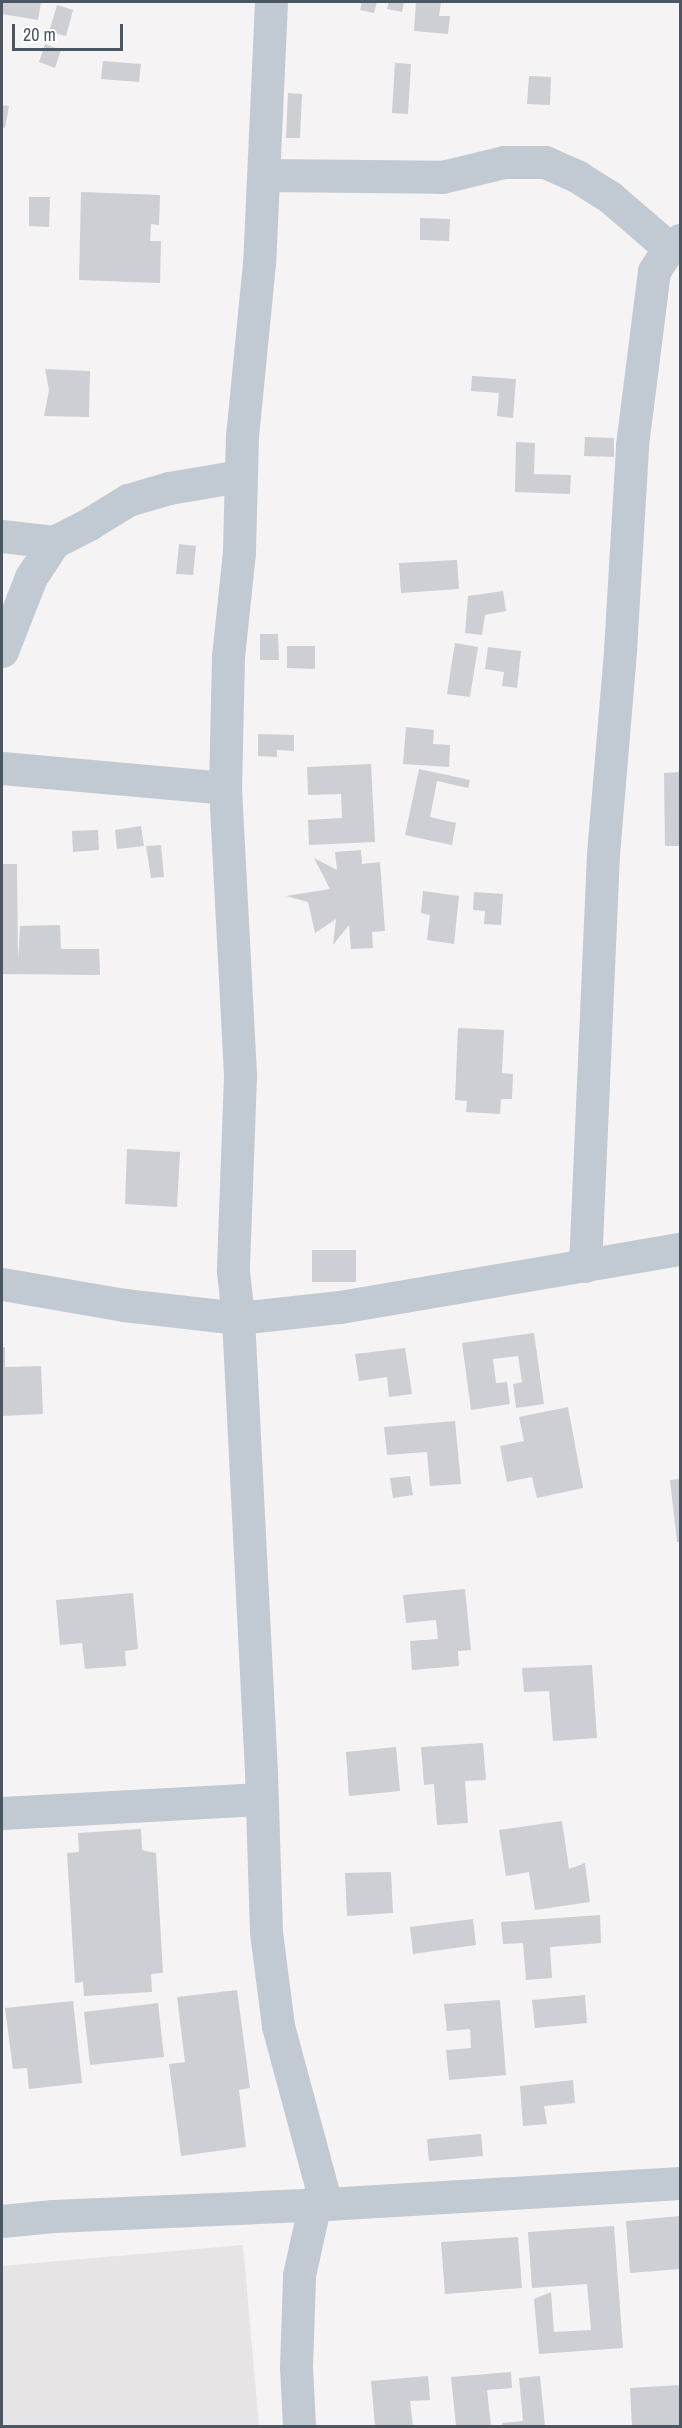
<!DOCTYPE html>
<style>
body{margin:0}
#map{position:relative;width:682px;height:2428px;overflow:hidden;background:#f5f3f3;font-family:"Archivo Narrow",sans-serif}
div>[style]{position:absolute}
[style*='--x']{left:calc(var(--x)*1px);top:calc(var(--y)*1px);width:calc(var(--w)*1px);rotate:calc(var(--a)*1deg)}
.education>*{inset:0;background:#e6e4e5}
.building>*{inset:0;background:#cdcfd5}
.minor>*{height:33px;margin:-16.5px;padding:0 16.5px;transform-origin:16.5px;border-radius:16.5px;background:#c1cad2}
span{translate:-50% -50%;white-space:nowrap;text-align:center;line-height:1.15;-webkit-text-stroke:6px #fff;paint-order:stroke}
.frame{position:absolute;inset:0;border:3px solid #4a5661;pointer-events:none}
.scale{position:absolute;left:12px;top:24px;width:111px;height:27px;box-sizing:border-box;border:3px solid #4a5661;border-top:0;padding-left:8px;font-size:18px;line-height:21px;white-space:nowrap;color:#4a5661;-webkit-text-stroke:4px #fff;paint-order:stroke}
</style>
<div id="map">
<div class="education">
<div style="clip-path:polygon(243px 2245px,259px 2426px,2px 2426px,2px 2266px)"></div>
</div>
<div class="building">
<div style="clip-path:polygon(2px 2px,41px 2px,38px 20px,2px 14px)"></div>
<div style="clip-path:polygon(362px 2px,377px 2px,374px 13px,360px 10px)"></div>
<div style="clip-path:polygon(389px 2px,404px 2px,402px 12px,387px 9px)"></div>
<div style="clip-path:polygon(416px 2px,441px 2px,439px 16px,450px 16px,448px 34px,414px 31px)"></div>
<div style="clip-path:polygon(57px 5px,73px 10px,66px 36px,49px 32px)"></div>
<div style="clip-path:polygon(45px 44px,61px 50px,55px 68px,39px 62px)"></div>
<div style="clip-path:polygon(103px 61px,141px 64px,139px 82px,101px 79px)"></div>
<div style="clip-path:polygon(395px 63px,411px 64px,408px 114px,392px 113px)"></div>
<div style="clip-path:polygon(529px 76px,551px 77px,550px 105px,527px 104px)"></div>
<div style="clip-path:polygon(288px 93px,302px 94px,300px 138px,286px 138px)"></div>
<div style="clip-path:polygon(2px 105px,9px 106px,5px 128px,2px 127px)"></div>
<div style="clip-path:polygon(81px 192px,160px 195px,159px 225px,151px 224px,150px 241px,161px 241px,160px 283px,79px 280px)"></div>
<div style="clip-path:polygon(29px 197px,50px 197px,49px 227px,29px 226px)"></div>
<div style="clip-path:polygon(420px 218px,450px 219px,449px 241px,420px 240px)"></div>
<div style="clip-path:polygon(45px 369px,90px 371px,89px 417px,44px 416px,49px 390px)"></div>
<div style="clip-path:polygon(472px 376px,516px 379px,513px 418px,497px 416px,499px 393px,471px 391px)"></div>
<div style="clip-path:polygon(585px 437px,614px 438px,614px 457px,584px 456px)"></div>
<div style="clip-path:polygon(516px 442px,535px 443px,534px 474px,571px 475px,570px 494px,515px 492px)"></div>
<div style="clip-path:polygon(179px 544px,196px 546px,193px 575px,176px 574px)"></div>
<div style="clip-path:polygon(457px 560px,459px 589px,401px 593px,399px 563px)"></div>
<div style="clip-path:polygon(503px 591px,506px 611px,485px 615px,482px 635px,465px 633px,468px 596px)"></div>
<div style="clip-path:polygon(260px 634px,278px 634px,279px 660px,260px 660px)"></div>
<div style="clip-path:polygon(455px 643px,478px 647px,470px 697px,447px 694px)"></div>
<div style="clip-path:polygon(287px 646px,315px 646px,315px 669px,287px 668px)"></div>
<div style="clip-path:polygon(488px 647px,521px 651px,517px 688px,502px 686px,504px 672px,485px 669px)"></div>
<div style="clip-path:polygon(406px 727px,434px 730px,433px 744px,450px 745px,449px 767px,403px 764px)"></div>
<div style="clip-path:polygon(258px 734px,294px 735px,294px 751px,277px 750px,277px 757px,258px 756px)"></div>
<div style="clip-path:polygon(371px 764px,375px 842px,309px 845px,308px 820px,342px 818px,341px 794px,308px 795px,307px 767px)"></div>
<div style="clip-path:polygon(419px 769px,470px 780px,468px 788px,437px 781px,430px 817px,456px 823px,452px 845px,405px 835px)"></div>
<div style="clip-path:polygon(680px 772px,680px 846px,665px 846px,664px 773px)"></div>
<div style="clip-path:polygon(141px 826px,144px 846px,117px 849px,115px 830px)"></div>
<div style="clip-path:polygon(98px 830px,99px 850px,73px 852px,72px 831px)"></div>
<div style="clip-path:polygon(161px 845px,164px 877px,151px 878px,146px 846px)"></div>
<div style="clip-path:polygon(361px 850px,362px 864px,380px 862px,385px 931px,372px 932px,373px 948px,351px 949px,349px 925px,333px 945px,336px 919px,315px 933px,308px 902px,286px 896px,330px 889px,314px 858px,337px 870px,335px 852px)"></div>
<div style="clip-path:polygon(2px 864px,17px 864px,18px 962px,20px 926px,60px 925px,61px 949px,99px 949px,100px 975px,2px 974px)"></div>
<div style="clip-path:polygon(423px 891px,459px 896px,454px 944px,427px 940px,430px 915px,421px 913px)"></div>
<div style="clip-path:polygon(474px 892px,503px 894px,501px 925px,484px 924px,485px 911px,473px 910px)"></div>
<div style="clip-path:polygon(458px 1028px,504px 1030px,502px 1073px,513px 1074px,512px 1099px,501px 1099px,500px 1114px,466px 1112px,467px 1101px,455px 1100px)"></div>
<div style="clip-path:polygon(127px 1149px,180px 1152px,177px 1207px,125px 1204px)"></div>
<div style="clip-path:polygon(312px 1250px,356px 1250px,356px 1282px,312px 1282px)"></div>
<div style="clip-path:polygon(534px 1333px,544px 1404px,516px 1408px,513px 1384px,522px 1382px,518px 1356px,493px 1359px,496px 1383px,507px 1382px,510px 1404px,471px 1410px,462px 1343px)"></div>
<div style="clip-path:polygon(2px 1347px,5px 1347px,5px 1367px,41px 1366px,43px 1414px,2px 1416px)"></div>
<div style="clip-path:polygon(405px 1348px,412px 1394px,389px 1397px,387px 1377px,359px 1381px,355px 1354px)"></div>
<div style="clip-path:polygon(568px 1407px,583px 1488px,537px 1498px,532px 1477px,507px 1482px,500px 1446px,524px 1441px,519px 1417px)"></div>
<div style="clip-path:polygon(455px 1421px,461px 1484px,430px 1486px,427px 1452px,387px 1455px,384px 1427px)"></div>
<div style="clip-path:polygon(410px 1476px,413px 1495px,393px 1498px,390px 1478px)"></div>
<div style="clip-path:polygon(680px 1479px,680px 1542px,677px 1542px,670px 1480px)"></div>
<div style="clip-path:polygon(465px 1589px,471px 1650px,458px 1651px,459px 1666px,412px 1670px,410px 1641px,438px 1639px,436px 1620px,406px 1623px,403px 1595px)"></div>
<div style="clip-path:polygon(133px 1593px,138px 1649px,125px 1651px,126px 1666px,85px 1669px,82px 1643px,60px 1645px,56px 1600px)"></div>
<div style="clip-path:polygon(592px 1665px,597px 1738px,553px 1741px,549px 1691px,524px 1692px,522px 1668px)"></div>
<div style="clip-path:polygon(483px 1743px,486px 1780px,465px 1781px,468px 1823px,437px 1825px,434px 1784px,424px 1785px,421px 1747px)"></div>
<div style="clip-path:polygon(396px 1747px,400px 1791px,349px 1796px,346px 1752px)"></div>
<div style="clip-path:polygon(562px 1821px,569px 1869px,585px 1863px,590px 1902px,535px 1910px,529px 1872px,506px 1876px,499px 1830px)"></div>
<div style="clip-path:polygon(141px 1829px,142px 1850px,156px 1853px,163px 1973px,151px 1974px,152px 1992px,84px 1996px,83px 1982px,75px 1983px,67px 1853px,79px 1852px,78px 1833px)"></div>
<div style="clip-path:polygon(391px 1872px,393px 1913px,347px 1916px,345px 1873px)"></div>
<div style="clip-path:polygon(600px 1915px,601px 1943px,550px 1947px,552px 1978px,526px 1980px,523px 1943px,503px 1944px,501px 1922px)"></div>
<div style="clip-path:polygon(473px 1919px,476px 1945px,413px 1954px,410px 1927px)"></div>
<div style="clip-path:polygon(237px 1990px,250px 2088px,239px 2090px,246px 2147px,181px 2156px,169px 2064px,185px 2062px,177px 1997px)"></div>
<div style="clip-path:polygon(585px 1995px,587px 2023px,535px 2028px,532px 2000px)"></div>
<div style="clip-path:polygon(500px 2000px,506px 2075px,449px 2080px,446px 2050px,471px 2048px,470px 2029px,447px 2031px,444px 2004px)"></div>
<div style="clip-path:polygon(73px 2001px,82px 2083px,29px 2089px,27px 2068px,13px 2069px,5px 2008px)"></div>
<div style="clip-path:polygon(158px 2003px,164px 2057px,90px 2065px,84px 2012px)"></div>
<div style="clip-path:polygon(573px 2080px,575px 2103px,544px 2106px,547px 2124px,523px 2126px,520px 2086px)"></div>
<div style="clip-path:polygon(481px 2134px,483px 2156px,429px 2161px,427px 2139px)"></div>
<div style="clip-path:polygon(680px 2216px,680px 2269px,630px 2273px,626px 2221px)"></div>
<div style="clip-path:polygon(614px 2226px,623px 2348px,539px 2354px,534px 2299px,551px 2292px,554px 2332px,591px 2330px,587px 2284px,532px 2288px,528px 2232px)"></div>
<div style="clip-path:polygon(518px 2237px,522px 2288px,445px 2294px,441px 2242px)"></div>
<div style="clip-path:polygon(511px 2372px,512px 2388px,487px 2390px,491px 2426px,456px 2426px,451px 2377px)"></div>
<div style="clip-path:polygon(428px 2376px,430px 2400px,410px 2401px,413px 2426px,375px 2426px,371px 2381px)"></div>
<div style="clip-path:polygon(540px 2376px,545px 2426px,502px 2426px,502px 2423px,523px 2421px,519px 2378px)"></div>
<div style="clip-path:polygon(680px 2385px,680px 2426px,632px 2426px,630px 2388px)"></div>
</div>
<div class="minor">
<div style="--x:271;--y:2;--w:261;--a:92.6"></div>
<div style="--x:259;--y:263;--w:173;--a:95.6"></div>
<div style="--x:242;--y:435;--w:117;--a:91.5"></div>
<div style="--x:239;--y:552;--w:106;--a:96"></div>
<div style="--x:228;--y:657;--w:131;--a:91.3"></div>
<div style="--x:225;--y:788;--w:288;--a:87"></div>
<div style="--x:240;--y:1076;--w:195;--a:92.1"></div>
<div style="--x:233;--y:1271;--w:47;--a:83.9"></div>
<div style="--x:238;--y:1318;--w:456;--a:87.1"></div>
<div style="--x:261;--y:1773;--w:159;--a:88.2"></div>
<div style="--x:266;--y:1932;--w:95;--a:82.7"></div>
<div style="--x:278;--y:2026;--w:184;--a:74.9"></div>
<div style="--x:264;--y:175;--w:178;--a:0.6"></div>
<div style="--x:442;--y:177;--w:64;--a:-13.6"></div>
<div style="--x:504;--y:162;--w:41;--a:0"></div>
<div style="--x:545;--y:162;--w:36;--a:24"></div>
<div style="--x:578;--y:177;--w:38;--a:32"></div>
<div style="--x:610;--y:197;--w:78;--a:40.8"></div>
<div style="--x:2;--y:536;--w:52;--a:6.6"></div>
<div style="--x:2;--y:651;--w:79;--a:-68.6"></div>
<div style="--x:31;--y:577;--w:42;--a:-56.7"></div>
<div style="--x:54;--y:542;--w:39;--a:-27"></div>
<div style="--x:89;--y:524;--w:46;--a:-31.6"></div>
<div style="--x:128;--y:500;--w:43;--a:-16.3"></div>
<div style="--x:169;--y:488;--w:72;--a:-9.6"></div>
<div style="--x:2;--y:768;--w:224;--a:5.1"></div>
<div style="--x:585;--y:1266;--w:412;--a:-87.5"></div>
<div style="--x:603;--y:854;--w:205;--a:-85.2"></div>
<div style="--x:620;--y:650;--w:205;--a:-86.6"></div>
<div style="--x:632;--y:445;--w:175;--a:-82.8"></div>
<div style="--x:654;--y:271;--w:27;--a:-57"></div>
<div style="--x:669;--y:248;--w:14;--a:-36"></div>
<div style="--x:2;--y:1284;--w:124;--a:9.8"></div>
<div style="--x:124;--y:1305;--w:115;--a:6.5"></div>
<div style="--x:238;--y:1318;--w:103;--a:-6.2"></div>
<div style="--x:340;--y:1307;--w:345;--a:-9.7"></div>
<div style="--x:2;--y:1813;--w:260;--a:-3.1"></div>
<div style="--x:2;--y:2221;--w:51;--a:-5.6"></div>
<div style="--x:53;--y:2216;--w:273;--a:-2.5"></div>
<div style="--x:326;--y:2204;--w:355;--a:-3.4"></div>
<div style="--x:299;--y:2426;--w:59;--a:-92.9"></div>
<div style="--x:296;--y:2367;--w:92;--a:-88.1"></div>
<div style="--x:299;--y:2275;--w:74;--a:-77.5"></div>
</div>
<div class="frame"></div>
<div class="scale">20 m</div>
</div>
